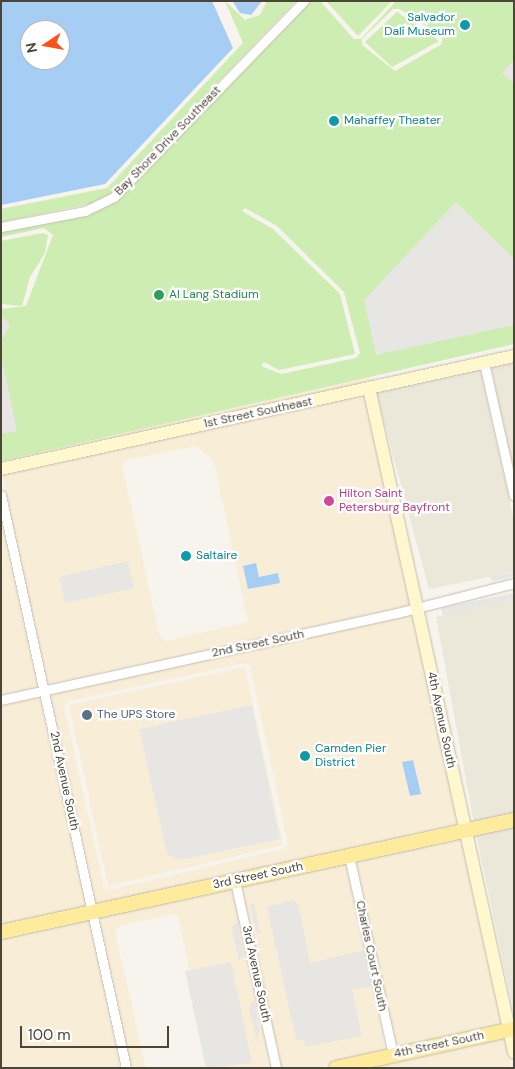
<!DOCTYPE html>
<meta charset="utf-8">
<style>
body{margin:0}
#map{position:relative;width:515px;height:1069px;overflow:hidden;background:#f6f4ec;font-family:"DM Sans",sans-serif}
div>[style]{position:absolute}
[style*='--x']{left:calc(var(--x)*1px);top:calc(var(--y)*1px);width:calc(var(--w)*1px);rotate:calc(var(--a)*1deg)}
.residential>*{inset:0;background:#ebe7d9}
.commercial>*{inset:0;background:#f8edd7}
.green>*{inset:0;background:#cdedb2}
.parking>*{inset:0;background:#e8e6e3}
.water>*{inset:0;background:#a6cef5}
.roads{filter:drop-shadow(0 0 1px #c3bdad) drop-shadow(0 0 1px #c3bdad)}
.street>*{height:9px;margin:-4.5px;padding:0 4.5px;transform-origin:4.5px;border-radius:4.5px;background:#fff}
.secondary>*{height:12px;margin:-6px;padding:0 6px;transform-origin:6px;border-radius:6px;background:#fff7cd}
.primary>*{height:14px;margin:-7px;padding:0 7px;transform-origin:7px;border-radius:7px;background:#ffeb9c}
.dots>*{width:14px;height:14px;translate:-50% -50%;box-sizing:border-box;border:2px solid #fff;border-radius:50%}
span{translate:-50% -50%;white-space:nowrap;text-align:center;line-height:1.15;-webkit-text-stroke:4.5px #fff;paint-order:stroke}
.culture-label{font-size:12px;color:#0d838f}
.right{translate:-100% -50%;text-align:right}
.left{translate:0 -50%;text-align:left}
.street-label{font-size:12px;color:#4c4638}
.leisure-label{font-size:12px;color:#27864d}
.hotel-label{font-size:12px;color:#b23c85}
.service-label{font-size:12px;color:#4e5e75}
.frame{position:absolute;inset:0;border:2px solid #4c4638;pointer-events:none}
.north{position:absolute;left:20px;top:20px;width:50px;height:50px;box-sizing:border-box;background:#fff;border:1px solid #b7b5af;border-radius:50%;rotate:258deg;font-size:14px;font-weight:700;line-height:20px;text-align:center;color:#4c4638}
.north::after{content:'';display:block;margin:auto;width:18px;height:22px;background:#ff501a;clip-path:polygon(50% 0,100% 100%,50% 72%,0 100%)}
.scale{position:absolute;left:20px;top:1026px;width:149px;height:22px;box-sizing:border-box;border:2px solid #4c4638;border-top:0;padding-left:6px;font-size:15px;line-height:18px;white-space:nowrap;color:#4c4638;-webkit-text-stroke:4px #fff;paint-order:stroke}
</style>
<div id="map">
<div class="residential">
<div style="clip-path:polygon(514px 361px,514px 473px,491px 367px)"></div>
<div style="clip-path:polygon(480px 369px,514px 521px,514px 572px,429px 589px,376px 392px)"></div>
<div style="clip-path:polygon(514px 600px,514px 815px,474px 823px,436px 617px)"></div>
<div style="clip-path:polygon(514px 825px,514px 1014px,476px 833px)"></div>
</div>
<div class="commercial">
<div style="clip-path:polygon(372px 375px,373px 382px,1px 463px,1px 461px)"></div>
<div style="clip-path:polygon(evenodd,364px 395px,410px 605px,48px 684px,2px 474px,364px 395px,196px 446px,214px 461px,248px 622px,165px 641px,159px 634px,122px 465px,126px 460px,196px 446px)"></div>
<div style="clip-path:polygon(1px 522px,37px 687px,1px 694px)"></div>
<div style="clip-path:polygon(evenodd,412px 615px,459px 827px,97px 906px,51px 694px,412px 615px,244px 663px,250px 666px,288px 844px,284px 849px,110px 890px,104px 887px,64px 706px,68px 701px,244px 663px)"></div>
<div style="clip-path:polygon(245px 667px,283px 845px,108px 886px,69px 705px)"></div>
<div style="clip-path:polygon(39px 697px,86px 908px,1px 927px,1px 705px)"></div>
<div style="clip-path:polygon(461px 837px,502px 1026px,397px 1049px,356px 860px)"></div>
<div style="clip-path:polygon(345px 862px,386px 1052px,312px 1068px,282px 1068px,242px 885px)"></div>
<div style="clip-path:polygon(231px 887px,270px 1068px,211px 1068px,178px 917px,172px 914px,119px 926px,115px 932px,146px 1068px,132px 1068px,99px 916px)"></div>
<div style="clip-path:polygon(88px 918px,120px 1068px,1px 1068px,1px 937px)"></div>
<div style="clip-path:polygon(504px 1036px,511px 1068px,360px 1068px)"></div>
</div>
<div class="green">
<div style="clip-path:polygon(225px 1px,245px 20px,260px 15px,267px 1px,296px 1px,110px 194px,94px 203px,1px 222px,1px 209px,107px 188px,243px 43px)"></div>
<div style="clip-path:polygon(evenodd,311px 1px,320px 1px,354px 39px,361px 39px,396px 1px,514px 1px,514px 344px,1px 461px,1px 309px,26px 306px,53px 235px,44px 228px,1px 237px,1px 232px,86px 216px,117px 201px,311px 1px,393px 9px,400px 9px,442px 37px,442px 44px,395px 71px,362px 45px,362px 39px,393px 9px,311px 1px,245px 208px,277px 226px,344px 292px,360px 353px,356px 358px,281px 374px,261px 366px,264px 362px,279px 370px,355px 354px,340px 294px,273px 229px,242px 211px,245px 208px)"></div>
<div style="clip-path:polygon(326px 1px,391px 1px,391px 2px,358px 36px)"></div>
<div style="clip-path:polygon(397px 12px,439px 41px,392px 67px,365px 42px)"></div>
<div style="clip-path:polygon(43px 233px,48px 235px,45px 253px,30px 277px,22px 306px,1px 304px,1px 241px)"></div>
</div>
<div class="parking">
<div style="clip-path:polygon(514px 60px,514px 84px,502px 73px)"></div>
<div style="clip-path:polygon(456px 202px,514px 259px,514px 325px,376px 355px,364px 300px)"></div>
<div style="clip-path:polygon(1px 315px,10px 325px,1px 342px)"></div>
<div style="clip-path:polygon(1px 354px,17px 431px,1px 434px)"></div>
<div style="clip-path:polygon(128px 561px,134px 588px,65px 603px,59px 577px)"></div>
<div style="clip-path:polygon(514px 572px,514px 576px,493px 581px,489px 577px)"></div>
<div style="clip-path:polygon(514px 593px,514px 600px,443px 616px,441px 608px)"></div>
<div style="clip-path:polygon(252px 705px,280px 839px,180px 860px,167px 854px,139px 729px)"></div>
<div style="clip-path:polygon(292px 900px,298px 904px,310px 963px,364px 950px,372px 986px,352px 990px,362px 1036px,305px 1047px,304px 1039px,296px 1040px,267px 907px)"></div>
<div style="clip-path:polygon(250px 904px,254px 904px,260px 934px,257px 934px)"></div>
<div style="clip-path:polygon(237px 921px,244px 954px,239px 962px,232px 928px)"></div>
<div style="clip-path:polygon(231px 962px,252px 1063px,206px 1068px,185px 971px)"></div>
<div style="clip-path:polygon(254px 1000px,260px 1030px,256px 1040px,249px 1008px)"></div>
</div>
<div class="water">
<div style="clip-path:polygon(evenodd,1px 1px,212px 1px,233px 48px,105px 184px,1px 205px,1px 1px,30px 30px,60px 30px,60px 60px,30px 60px,30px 30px)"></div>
<div style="clip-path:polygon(262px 1px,251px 15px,240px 13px,233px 2px)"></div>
<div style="clip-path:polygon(256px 563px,259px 577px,278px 573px,280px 583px,248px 589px,243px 566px)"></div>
<div style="clip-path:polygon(413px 760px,421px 794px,410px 796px,402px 762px)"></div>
</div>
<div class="roads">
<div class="street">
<div style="--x:1;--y:227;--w:86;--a:-10.8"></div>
<div style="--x:85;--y:211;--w:32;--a:-26"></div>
<div style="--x:114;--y:197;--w:273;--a:-45.9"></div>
<div style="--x:484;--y:363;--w:136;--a:77.3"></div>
<div style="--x:1;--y:495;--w:586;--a:77.69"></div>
<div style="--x:1;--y:700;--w:405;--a:-12.4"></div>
<div style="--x:397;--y:613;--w:121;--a:-14.4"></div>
<div style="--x:349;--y:856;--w:204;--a:77.5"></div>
<div style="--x:235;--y:881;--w:191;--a:77.6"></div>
</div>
<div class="secondary">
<div style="--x:369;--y:388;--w:680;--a:77.68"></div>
<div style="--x:1;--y:469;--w:525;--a:-12.42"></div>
</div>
<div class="primary">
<div style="--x:1;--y:932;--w:525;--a:-12.32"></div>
<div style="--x:336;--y:1068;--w:182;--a:-12.4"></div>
</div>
</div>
<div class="dots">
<div style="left:465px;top:25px;background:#0f9aa8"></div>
<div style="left:334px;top:121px;background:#0f9aa8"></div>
<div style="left:159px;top:295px;background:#2e9e5b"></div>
<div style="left:329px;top:501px;background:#d1479c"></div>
<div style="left:186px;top:556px;background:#0f9aa8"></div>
<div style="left:87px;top:715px;background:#5c6f8a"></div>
<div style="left:305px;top:756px;background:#0f9aa8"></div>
</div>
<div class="culture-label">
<span class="right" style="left:455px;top:25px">Salvador<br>Dalí Museum</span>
<span class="left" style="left:344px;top:121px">Mahaffey Theater</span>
<span class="left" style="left:196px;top:556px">Saltaire</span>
<span class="left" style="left:315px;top:756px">Camden Pier<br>District</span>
</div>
<div class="street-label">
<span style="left:168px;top:141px;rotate:-46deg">Bay Shore Drive Southeast</span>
<span style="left:258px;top:413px;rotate:-12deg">1st Street Southeast</span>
<span style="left:258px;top:644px;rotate:-12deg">2nd Street South</span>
<span style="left:441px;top:720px;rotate:78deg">4th Avenue South</span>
<span style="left:64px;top:781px;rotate:78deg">2nd Avenue South</span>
<span style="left:258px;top:876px;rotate:-12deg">3rd Street South</span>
<span style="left:371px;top:956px;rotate:78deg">Charles Court South</span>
<span style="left:256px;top:974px;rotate:78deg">3rd Avenue South</span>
<span style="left:439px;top:1045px;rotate:-12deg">4th Street South</span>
</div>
<div class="leisure-label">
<span class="left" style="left:169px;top:295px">Al Lang Stadium</span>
</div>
<div class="hotel-label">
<span class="left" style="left:339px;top:501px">Hilton Saint<br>Petersburg Bayfront</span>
</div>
<div class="service-label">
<span class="left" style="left:97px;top:715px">The UPS Store</span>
</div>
<div class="frame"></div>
<div class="north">N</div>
<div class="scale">100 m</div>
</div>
